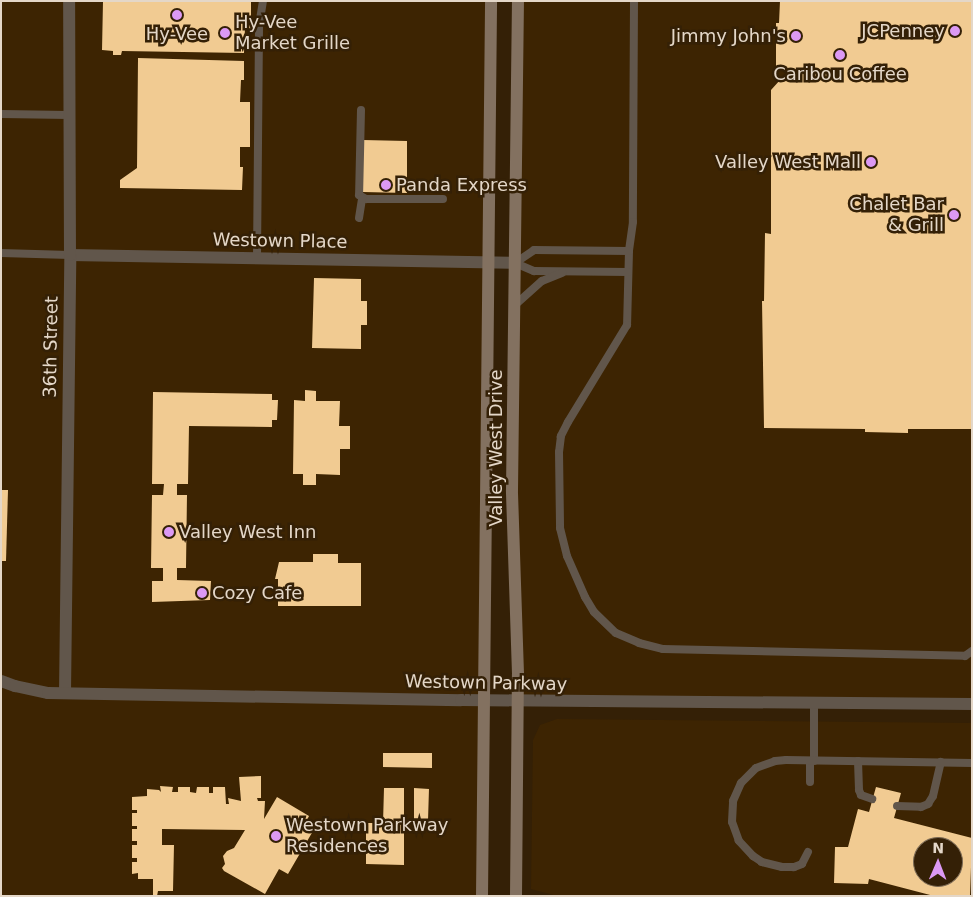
<!DOCTYPE html>
<style>
body{margin:0}
#map{position:relative;width:973px;height:897px;overflow:hidden;background:#342006;font-family:"DejaVu Sans",sans-serif}
div>[style]{position:absolute}
[style*='--x']{left:calc(var(--x)*1px);top:calc(var(--y)*1px);width:calc(var(--w)*1px);rotate:calc(var(--a)*1deg)}
.built>*{inset:0;background:#3d2402}
.building>*{inset:0;background:#f1cb92}
.service>*{height:8px;margin:-4px;padding:0 4px;transform-origin:4px;border-radius:4px;background:#61564b}
.minor>*{height:12px;margin:-6px;padding:0 6px;transform-origin:6px;border-radius:6px;background:#61564b}
.tertiary>*{height:12px;margin:-6px;padding:0 6px;transform-origin:6px;border-radius:6px;background:#61564b}
.secondary>*{height:12px;margin:-6px;padding:0 6px;transform-origin:6px;border-radius:6px;background:#837160}
.dots>*{width:14px;height:14px;translate:-50% -50%;box-sizing:border-box;border:2px solid #342006;border-radius:50%}
span{translate:-50% -50%;white-space:nowrap;text-align:center;line-height:1.15;-webkit-text-stroke:5px #342006;paint-order:stroke}
.poi-label{font-size:18px;color:#e4d7c8}
.left{translate:0 -50%;text-align:left}
.right{translate:-100% -50%;text-align:right}
.street-label{font-size:18px;color:#e4d7c8}
.frame{position:absolute;inset:0;border:2px solid #e4d7c8;pointer-events:none}
.north{position:absolute;left:913px;top:837px;width:50px;height:50px;box-sizing:border-box;background:#342006;border:1px solid #7a6954;border-radius:50%;rotate:1deg;font-size:14px;font-weight:700;line-height:20px;text-align:center;color:#e4d7c8}
.north::after{content:'';display:block;margin:auto;width:18px;height:22px;background:#dc99f4;clip-path:polygon(50% 0,100% 100%,50% 72%,0 100%)}
</style>
<div id="map">
<div class="built">
<div style="clip-path:polygon(1px 1px,491px 1px,482px 896px,1px 896px)"></div>
<div style="clip-path:polygon(518px 1px,972px 1px,972px 704px,518px 701px)"></div>
<div style="clip-path:polygon(evenodd,557px 719px,972px 723px,972px 896px,557px 896px,531px 889px,533px 740px,540px 725px,557px 719px,923px 847px,953px 847px,953px 877px,923px 877px,923px 847px)"></div>
</div>
<div class="building">
<div style="clip-path:polygon(103px 1px,251px 1px,251px 29px,245px 28px,244px 53px,122px 51px,121px 55px,113px 55px,113px 51px,102px 50px)"></div>
<div style="clip-path:polygon(780px 1px,972px 1px,972px 429px,908px 429px,908px 433px,865px 432px,865px 429px,764px 428px,762px 301px,764px 301px,765px 233px,771px 234px,771px 90px,790px 69px,776px 69px,776px 23px,779px 23px)"></div>
<div style="clip-path:polygon(138px 58px,244px 61px,244px 80px,241px 80px,240px 102px,250px 102px,250px 147px,240px 147px,240px 167px,243px 167px,242px 190px,120px 188px,120px 180px,137px 168px)"></div>
<div style="clip-path:polygon(363px 140px,407px 141px,407px 193px,363px 192px)"></div>
<div style="clip-path:polygon(314px 278px,361px 279px,361px 301px,367px 301px,367px 325px,361px 325px,361px 349px,312px 348px)"></div>
<div style="clip-path:polygon(305px 390px,316px 391px,316px 401px,340px 401px,339px 426px,350px 426px,350px 449px,340px 449px,340px 475px,316px 474px,316px 485px,303px 485px,303px 474px,293px 474px,294px 400px,305px 401px)"></div>
<div style="clip-path:polygon(153px 392px,272px 394px,272px 400px,278px 400px,277px 420px,272px 420px,272px 427px,189px 426px,188px 484px,177px 484px,177px 495px,187px 495px,186px 568px,177px 568px,177px 580px,211px 581px,210px 600px,152px 602px,152px 581px,163px 581px,163px 568px,151px 568px,152px 495px,163px 495px,164px 484px,152px 484px)"></div>
<div style="clip-path:polygon(1px 490px,8px 490px,6px 561px,1px 561px)"></div>
<div style="clip-path:polygon(313px 554px,338px 554px,338px 563px,361px 563px,361px 606px,278px 606px,278px 579px,275px 579px,279px 562px,313px 562px)"></div>
<div style="clip-path:polygon(383px 753px,432px 753px,432px 768px,383px 767px)"></div>
<div style="clip-path:polygon(261px 776px,261px 798px,257px 798px,258px 801px,265px 801px,264px 819px,277px 797px,309px 816px,304px 826px,313px 831px,288px 874px,279px 869px,265px 894px,224px 871px,222px 868px,225px 864px,223px 856px,227px 851px,234px 848px,245px 830px,162px 829px,162px 845px,174px 845px,173px 891px,158px 891px,157px 896px,153px 896px,153px 879px,138px 879px,138px 873px,132px 874px,132px 862px,137px 862px,137px 858px,132px 858px,132px 845px,137px 845px,137px 841px,132px 841px,132px 829px,137px 829px,137px 826px,132px 826px,132px 813px,137px 813px,137px 810px,132px 810px,132px 797px,147px 796px,147px 789px,159px 790px,161px 792px,160px 786px,173px 787px,172px 792px,178px 792px,178px 787px,190px 787px,190px 792px,196px 793px,197px 787px,209px 787px,209px 793px,213px 793px,213px 787px,225px 787px,226px 804px,229px 804px,228px 798px,241px 801px,239px 777px)"></div>
<div style="clip-path:polygon(evenodd,876px 787px,901px 793px,894px 818px,972px 838px,970px 896px,934px 896px,869px 879px,868px 884px,834px 883px,835px 847px,848px 847px,858px 809px,869px 812px,876px 787px,923px 847px,953px 847px,953px 877px,923px 877px,923px 847px)"></div>
<div style="clip-path:polygon(384px 788px,404px 788px,404px 865px,366px 864px,366px 823px,383px 823px)"></div>
<div style="clip-path:polygon(414px 788px,429px 789px,428px 820px,414px 820px)"></div>
</div>
<div class="service">
<div style="--x:634;--y:1;--w:221;--a:90.3"></div>
<div style="--x:633;--y:222;--w:29;--a:98"></div>
<div style="--x:629;--y:251;--w:74;--a:91.5"></div>
<div style="--x:627;--y:325;--w:114;--a:121.3"></div>
<div style="--x:568;--y:422;--w:16;--a:117"></div>
<div style="--x:561;--y:436;--w:16;--a:97"></div>
<div style="--x:559;--y:452;--w:76;--a:89.2"></div>
<div style="--x:560;--y:528;--w:29;--a:76"></div>
<div style="--x:567;--y:556;--w:45;--a:66.3"></div>
<div style="--x:585;--y:597;--w:17;--a:59"></div>
<div style="--x:594;--y:612;--w:30;--a:44"></div>
<div style="--x:616;--y:633;--w:25;--a:23"></div>
<div style="--x:639;--y:643;--w:25;--a:14"></div>
<div style="--x:663;--y:649;--w:302;--a:1.3"></div>
<div style="--x:965;--y:656;--w:9;--a:-36"></div>
<div style="--x:361;--y:110;--w:85;--a:91.3"></div>
<div style="--x:359;--y:195;--w:8;--a:30"></div>
<div style="--x:366;--y:199;--w:77;--a:0"></div>
<div style="--x:1;--y:114;--w:68;--a:0.8"></div>
<div style="--x:359;--y:218;--w:20;--a:-81"></div>
<div style="--x:1;--y:253;--w:69;--a:1.7"></div>
<div style="--x:257;--y:258;--w:232;--a:-89.5"></div>
<div style="--x:259;--y:26;--w:25;--a:-81"></div>
<div style="--x:515;--y:263;--w:23;--a:-34"></div>
<div style="--x:534;--y:250;--w:95;--a:0.6"></div>
<div style="--x:515;--y:263;--w:21;--a:23"></div>
<div style="--x:534;--y:271;--w:94;--a:0.6"></div>
<div style="--x:515;--y:305;--w:36;--a:-42"></div>
<div style="--x:542;--y:281;--w:22;--a:-22"></div>
<div style="--x:814;--y:761;--w:59;--a:-90"></div>
<div style="--x:858;--y:761;--w:29;--a:88"></div>
<div style="--x:859;--y:790;--w:5;--a:68"></div>
<div style="--x:861;--y:795;--w:12;--a:20"></div>
<div style="--x:810;--y:782;--w:21;--a:-90"></div>
<div style="--x:897;--y:806;--w:24;--a:2"></div>
<div style="--x:921;--y:807;--w:8;--a:-23"></div>
<div style="--x:928;--y:804;--w:9;--a:-58"></div>
<div style="--x:933;--y:796;--w:35;--a:-77"></div>
<div style="--x:808;--y:852;--w:13;--a:117"></div>
<div style="--x:802;--y:864;--w:9;--a:159"></div>
<div style="--x:794;--y:867;--w:12;--a:180"></div>
<div style="--x:782;--y:867;--w:21;--a:-166"></div>
<div style="--x:762;--y:862;--w:11;--a:-146"></div>
<div style="--x:753;--y:856;--w:21;--a:-133"></div>
<div style="--x:739;--y:841;--w:20;--a:-110"></div>
<div style="--x:732;--y:822;--w:21;--a:-87"></div>
<div style="--x:733;--y:801;--w:20;--a:-66"></div>
<div style="--x:741;--y:783;--w:21;--a:-45"></div>
<div style="--x:756;--y:768;--w:20;--a:-20"></div>
<div style="--x:775;--y:761;--w:11;--a:-5"></div>
<div style="--x:786;--y:760;--w:186;--a:0.9"></div>
</div>
<div class="minor">
<div style="--x:70;--y:255;--w:445;--a:1"></div>
<div style="--x:65;--y:693;--w:438;--a:-89.3"></div>
<div style="--x:70;--y:255;--w:254;--a:-90.2"></div>
</div>
<div class="tertiary">
<div style="--x:1;--y:681;--w:15;--a:20"></div>
<div style="--x:15;--y:686;--w:34;--a:12"></div>
<div style="--x:48;--y:693;--w:413;--a:1"></div>
<div style="--x:461;--y:700;--w:511;--a:0.45"></div>
</div>
<div class="secondary">
<div style="--x:482;--y:896;--w:895;--a:-89.42"></div>
<div style="--x:516;--y:896;--w:222;--a:-89.5"></div>
<div style="--x:518;--y:674;--w:184;--a:-91.9"></div>
<div style="--x:512;--y:490;--w:489;--a:-89.3"></div>
</div>
<div class="dots">
<div style="left:177px;top:15px;background:#dc99f4"></div>
<div style="left:955px;top:31px;background:#dc99f4"></div>
<div style="left:225px;top:33px;background:#dc99f4"></div>
<div style="left:796px;top:36px;background:#dc99f4"></div>
<div style="left:840px;top:55px;background:#dc99f4"></div>
<div style="left:871px;top:162px;background:#dc99f4"></div>
<div style="left:386px;top:185px;background:#dc99f4"></div>
<div style="left:954px;top:215px;background:#dc99f4"></div>
<div style="left:169px;top:532px;background:#dc99f4"></div>
<div style="left:202px;top:593px;background:#dc99f4"></div>
<div style="left:276px;top:836px;background:#dc99f4"></div>
</div>
<div class="poi-label">
<span class="left" style="left:235px;top:33px">Hy-Vee<br>Market Grille</span>
<span class="right" style="left:945px;top:31px">JCPenney</span>
<span style="left:177px;top:34px">Hy-Vee</span>
<span class="right" style="left:786px;top:36px">Jimmy John's</span>
<span style="left:840px;top:74px">Caribou Coffee</span>
<span class="right" style="left:861px;top:162px">Valley West Mall</span>
<span class="left" style="left:396px;top:185px">Panda Express</span>
<span class="right" style="left:944px;top:215px">Chalet Bar<br>&amp; Grill</span>
<span class="left" style="left:179px;top:532px">Valley West Inn</span>
<span class="left" style="left:212px;top:593px">Cozy Cafe</span>
<span class="left" style="left:286px;top:836px">Westown Parkway<br>Residences</span>
</div>
<div class="street-label">
<span style="left:280px;top:241px;rotate:1deg">Westown Place</span>
<span style="left:51px;top:347px;rotate:-89deg">36th Street</span>
<span style="left:496px;top:448px;rotate:-90deg">Valley West Drive</span>
<span style="left:486px;top:683px;rotate:1deg">Westown Parkway</span>
</div>
<div class="frame"></div>
<div class="north">N</div>
</div>
